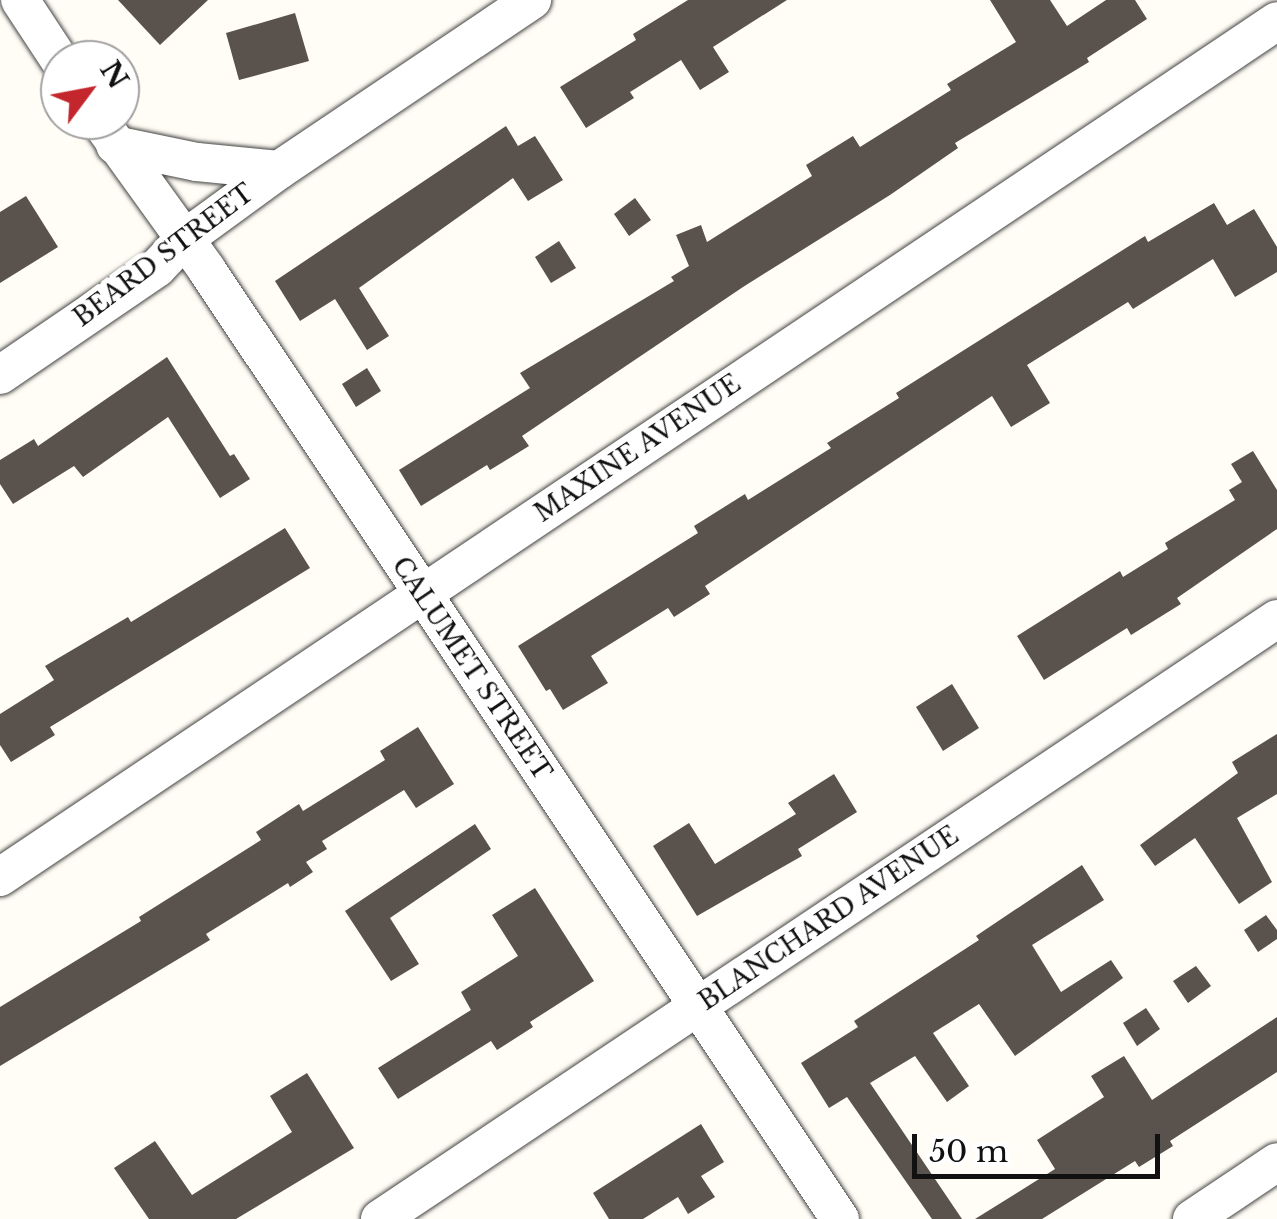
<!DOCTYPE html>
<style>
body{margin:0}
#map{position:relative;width:1277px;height:1219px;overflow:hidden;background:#fffdf5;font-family:"Libre Baskerville",serif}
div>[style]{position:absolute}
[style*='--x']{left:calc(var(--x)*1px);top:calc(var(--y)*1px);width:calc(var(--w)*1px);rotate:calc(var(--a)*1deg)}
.building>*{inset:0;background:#5a524d}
.roads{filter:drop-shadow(0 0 2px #444) drop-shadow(0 0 2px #444)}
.minor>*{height:38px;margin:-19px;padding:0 19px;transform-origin:19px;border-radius:19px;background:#fff}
span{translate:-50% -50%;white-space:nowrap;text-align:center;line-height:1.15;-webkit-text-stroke:10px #fff;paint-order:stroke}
.street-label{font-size:25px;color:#111}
.north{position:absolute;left:40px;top:40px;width:100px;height:100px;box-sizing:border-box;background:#fff;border:2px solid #a0a0a0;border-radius:50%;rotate:58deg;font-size:28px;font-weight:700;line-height:40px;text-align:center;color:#111}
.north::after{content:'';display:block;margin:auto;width:35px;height:45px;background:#c4262e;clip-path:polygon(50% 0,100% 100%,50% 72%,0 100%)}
.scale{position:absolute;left:912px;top:1134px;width:248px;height:45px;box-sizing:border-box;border:5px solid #111;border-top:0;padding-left:12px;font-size:30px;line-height:35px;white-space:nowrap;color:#111;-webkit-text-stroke:8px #fff;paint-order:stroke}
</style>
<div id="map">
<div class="building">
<div style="clip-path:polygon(118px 0,208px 0,160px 45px)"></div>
<div style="clip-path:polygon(688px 0,787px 0,713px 47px,729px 72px,700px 90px,681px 60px,630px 92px,634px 98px,586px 128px,560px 87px,636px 40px,633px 34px)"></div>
<div style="clip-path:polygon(990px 0,1050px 0,1067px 26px,1106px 0,1135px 0,1147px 19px,1087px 58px,1089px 62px,955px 143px,958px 148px,890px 195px,743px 287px,522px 436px,529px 446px,490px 470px,487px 465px,421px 506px,399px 470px,530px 388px,520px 373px,674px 281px,671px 277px,689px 266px,676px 235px,701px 225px,707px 242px,812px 176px,806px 165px,853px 136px,860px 147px,951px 90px,947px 84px,1016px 42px)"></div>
<div style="clip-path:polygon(295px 13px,309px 61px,239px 80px,226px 33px)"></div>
<div style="clip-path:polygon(506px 126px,518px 146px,535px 136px,563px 180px,528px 201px,513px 178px,359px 288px,389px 336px,367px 350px,335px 299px,300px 321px,275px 281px)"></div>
<div style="clip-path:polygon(26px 196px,58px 247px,0 283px,0 212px)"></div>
<div style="clip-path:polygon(635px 198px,651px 220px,629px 236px,614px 214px)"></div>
<div style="clip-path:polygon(1214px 203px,1227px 225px,1254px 209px,1277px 247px,1277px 272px,1235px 297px,1213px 259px,1133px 309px,1128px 302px,1027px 365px,1050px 403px,1011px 427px,992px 396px,705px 586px,710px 594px,674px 617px,668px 608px,591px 656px,608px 683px,563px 710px,550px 689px,546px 691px,518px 646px,698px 533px,694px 526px,745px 494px,748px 500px,831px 448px,827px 443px,899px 398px,896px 393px,1145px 236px,1148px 242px)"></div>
<div style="clip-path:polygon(559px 241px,576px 268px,551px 283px,535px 257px)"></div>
<div style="clip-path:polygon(167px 357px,230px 456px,234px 454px,250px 479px,220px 498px,168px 417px,83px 477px,74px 466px,13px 504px,0 484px,0 460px,34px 439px,38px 446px)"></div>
<div style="clip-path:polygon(367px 368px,381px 391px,356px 407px,342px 384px)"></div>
<div style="clip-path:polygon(1253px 451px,1277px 490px,1277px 529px,1177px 598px,1181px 604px,1131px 635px,1127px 628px,1044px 680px,1017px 636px,1120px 571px,1123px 577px,1168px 549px,1165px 543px,1235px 500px,1229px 490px,1242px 482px,1231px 464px)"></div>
<div style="clip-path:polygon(285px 528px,310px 568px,50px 727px,55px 735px,11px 762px,0 745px,0 714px,54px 680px,45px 666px,128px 617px,131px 622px)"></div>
<div style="clip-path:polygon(952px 684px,979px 728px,943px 751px,916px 707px)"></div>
<div style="clip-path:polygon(418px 727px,454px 784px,416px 808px,404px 790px,322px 841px,327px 849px,306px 862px,313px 872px,290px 887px,288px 883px,206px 934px,210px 940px,0 1066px,0 1007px,141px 921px,139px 917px,261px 840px,256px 832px,299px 804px,303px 811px,385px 760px,380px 751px)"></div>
<div style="clip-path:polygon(1277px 734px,1277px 794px,1237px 818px,1272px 882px,1239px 904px,1195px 838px,1155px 866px,1140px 845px,1238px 773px,1232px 762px)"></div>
<div style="clip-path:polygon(834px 774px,857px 812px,798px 849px,802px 856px,697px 916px,653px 846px,689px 823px,715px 864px,796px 814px,788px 803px)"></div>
<div style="clip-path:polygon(475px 824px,491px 849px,390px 918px,419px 964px,391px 981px,345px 911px)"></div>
<div style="clip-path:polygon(1082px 865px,1104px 900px,1032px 945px,1061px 992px,1111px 960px,1123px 978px,1015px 1056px,979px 1004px,933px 1033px,969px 1086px,947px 1102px,915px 1056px,870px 1083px,962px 1219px,932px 1219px,847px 1097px,829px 1108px,801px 1063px,858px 1027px,854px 1021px,979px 940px,976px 936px)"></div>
<div style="clip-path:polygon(535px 888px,594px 981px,530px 1022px,533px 1027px,497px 1050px,491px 1041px,398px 1099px,378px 1068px,471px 1010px,461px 992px,518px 956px,492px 915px)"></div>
<div style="clip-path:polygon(1266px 915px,1277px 930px,1277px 939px,1258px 952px,1244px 930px)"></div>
<div style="clip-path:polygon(1196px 966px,1211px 986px,1188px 1003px,1173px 981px)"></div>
<div style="clip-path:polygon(1146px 1008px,1160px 1029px,1137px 1046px,1123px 1023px)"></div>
<div style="clip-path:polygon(1277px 1017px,1277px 1072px,1170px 1141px,1173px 1146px,1139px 1167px,1135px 1161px,1042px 1219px,975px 1219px,1055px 1169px,1037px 1140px,1104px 1097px,1091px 1076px,1124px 1056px,1152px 1100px)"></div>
<div style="clip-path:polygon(307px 1073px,354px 1148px,236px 1219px,149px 1219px,114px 1168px,155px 1141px,192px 1195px,292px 1132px,270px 1096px)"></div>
<div style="clip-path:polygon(701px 1124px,724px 1162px,701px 1176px,715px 1197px,688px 1214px,678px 1197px,643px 1219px,609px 1219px,593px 1193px)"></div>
</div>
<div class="roads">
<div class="minor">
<div style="--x:20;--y:0;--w:73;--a:56.7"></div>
<div style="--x:99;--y:120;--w:185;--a:54.2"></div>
<div style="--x:207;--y:270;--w:1141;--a:56.3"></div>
<div style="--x:115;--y:145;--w:84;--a:11.7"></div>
<div style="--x:197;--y:162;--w:82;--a:5.6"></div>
<div style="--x:0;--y:375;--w:190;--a:-34.3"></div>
<div style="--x:157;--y:268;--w:38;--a:-47"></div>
<div style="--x:183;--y:240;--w:119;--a:-36.1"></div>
<div style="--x:279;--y:170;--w:305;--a:-33.9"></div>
<div style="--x:0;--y:877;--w:1537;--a:-33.83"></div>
<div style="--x:380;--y:1219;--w:1079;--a:-33.78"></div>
<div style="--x:1192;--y:1219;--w:102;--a:-33.8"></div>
</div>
</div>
<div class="street-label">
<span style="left:164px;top:256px;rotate:-37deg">BEARD STREET</span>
<span style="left:638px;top:449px;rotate:-34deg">MAXINE AVENUE</span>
<span style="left:471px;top:669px;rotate:56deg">CALUMET STREET</span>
<span style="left:829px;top:919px;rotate:-34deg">BLANCHARD AVENUE</span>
</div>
<div class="north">N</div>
<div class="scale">50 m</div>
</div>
